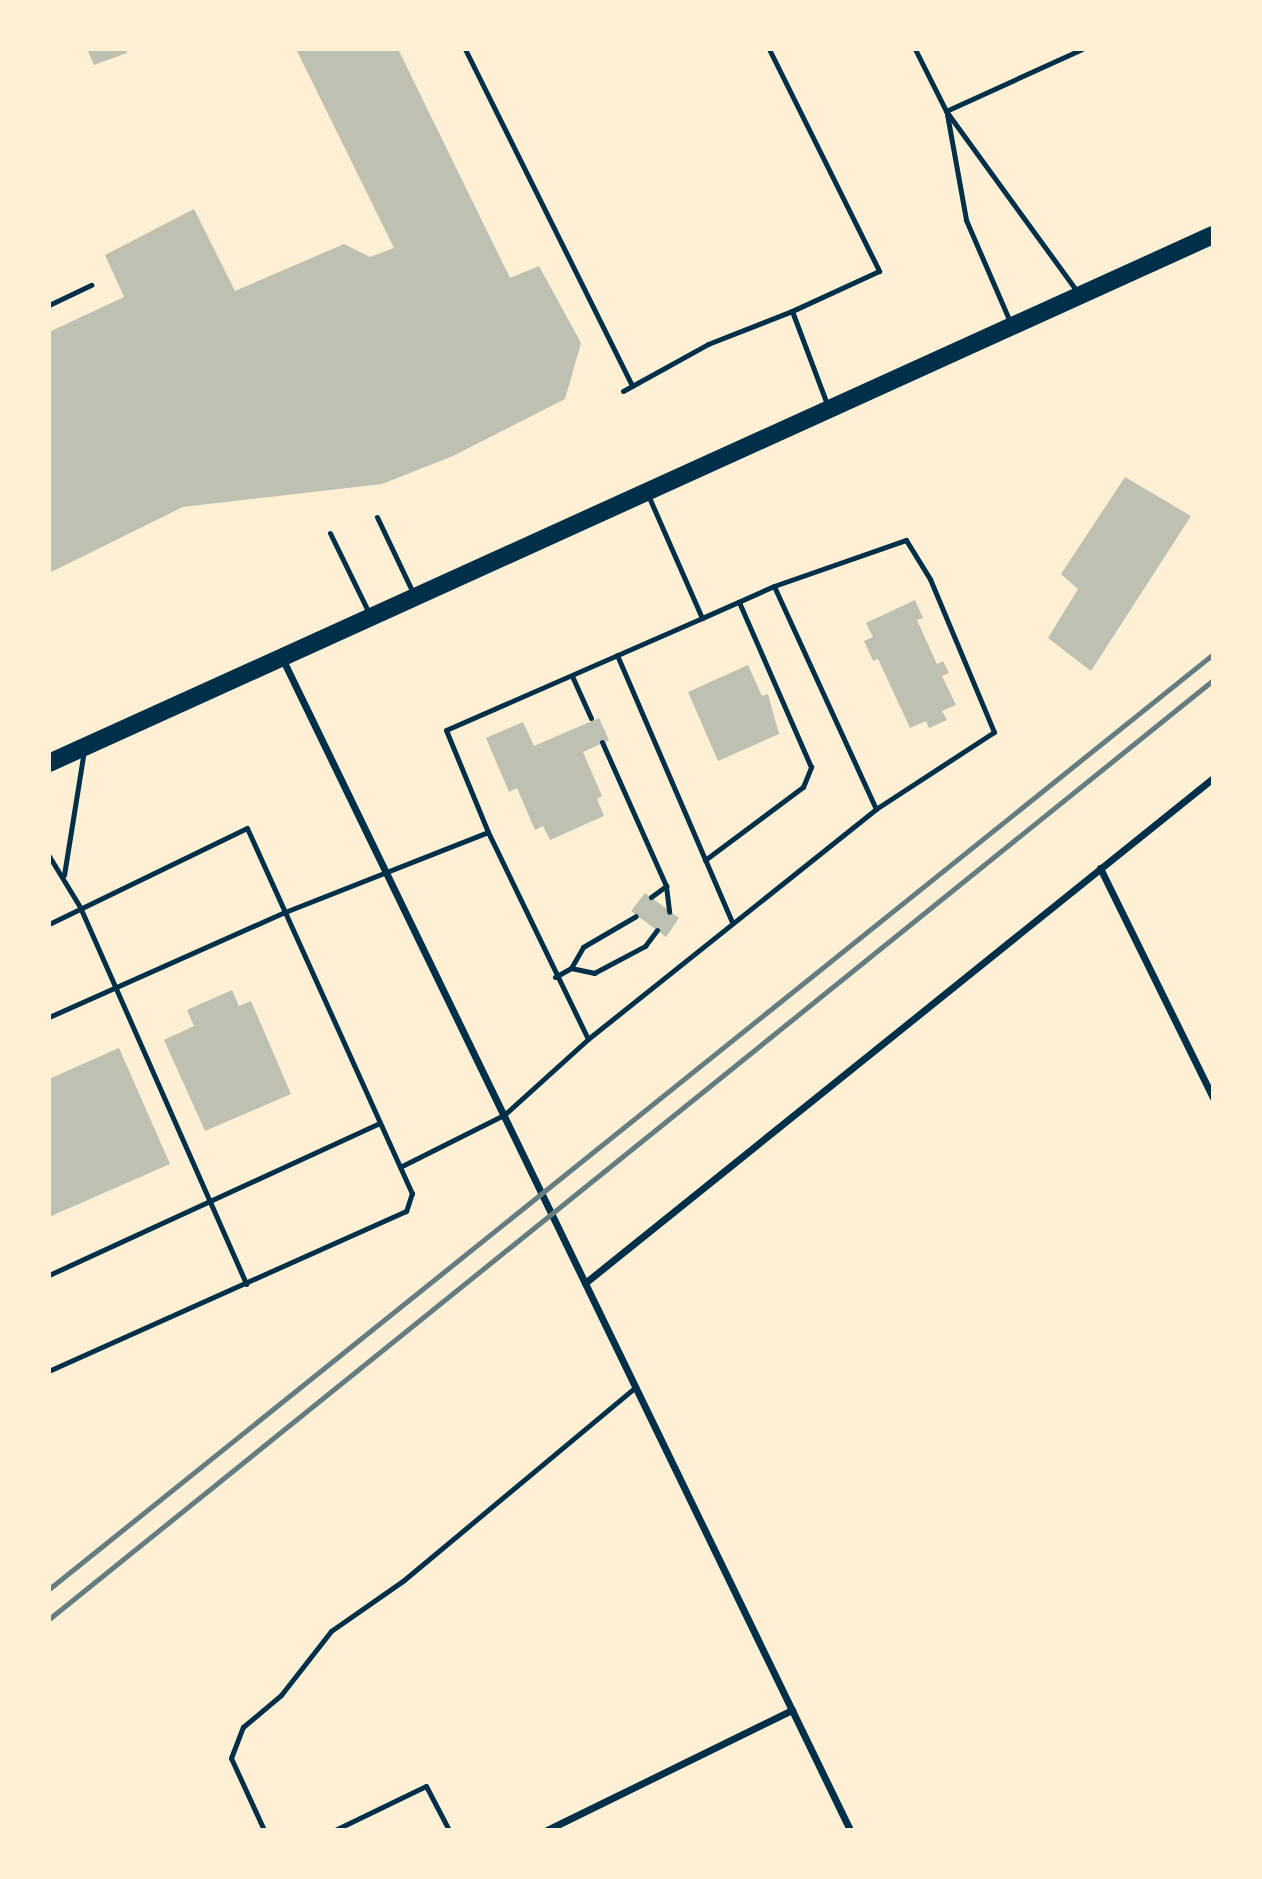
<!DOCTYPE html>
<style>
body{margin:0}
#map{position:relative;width:1262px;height:1879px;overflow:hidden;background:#fdf0d5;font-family:"Space Grotesk",sans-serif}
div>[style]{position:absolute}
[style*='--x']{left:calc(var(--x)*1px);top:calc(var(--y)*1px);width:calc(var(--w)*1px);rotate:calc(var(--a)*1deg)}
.building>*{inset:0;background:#bec0b2}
.service>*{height:5px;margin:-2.5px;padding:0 2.5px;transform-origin:2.5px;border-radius:2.5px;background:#003049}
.minor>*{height:7px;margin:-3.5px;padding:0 3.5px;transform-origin:3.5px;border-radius:3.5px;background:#003049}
.primary>*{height:18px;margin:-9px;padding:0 9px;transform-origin:9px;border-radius:9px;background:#003049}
.rail>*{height:5px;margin:-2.5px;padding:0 2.5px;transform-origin:2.5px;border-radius:2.5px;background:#657d81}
span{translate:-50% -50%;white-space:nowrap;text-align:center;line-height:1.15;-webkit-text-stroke:5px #fdf0d5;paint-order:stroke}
.frame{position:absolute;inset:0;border:51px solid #fdf0d5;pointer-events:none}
</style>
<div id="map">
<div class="building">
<div style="clip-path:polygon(87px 49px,125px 49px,127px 53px,94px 65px)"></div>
<div style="clip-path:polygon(296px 49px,398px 49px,510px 278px,539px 266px,581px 343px,565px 399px,453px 456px,382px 484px,183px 507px,49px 573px,49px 332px,124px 297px,105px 255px,194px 209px,235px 291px,344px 244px,370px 257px,394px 248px)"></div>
<div style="clip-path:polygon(1125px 477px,1191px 516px,1091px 671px,1048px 638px,1078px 589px,1061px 574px)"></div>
<div style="clip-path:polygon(915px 600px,923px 618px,917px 620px,937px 664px,943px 661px,949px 673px,942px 676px,956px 705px,942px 711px,947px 720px,929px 728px,926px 721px,910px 728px,878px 659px,873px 661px,864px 641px,873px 637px,866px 623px)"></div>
<div style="clip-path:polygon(748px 665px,762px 696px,768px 694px,779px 734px,718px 761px,688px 692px)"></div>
<div style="clip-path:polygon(599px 718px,609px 740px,583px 752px,602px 796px,597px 799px,604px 816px,550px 840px,543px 826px,535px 830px,517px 788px,509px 792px,486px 738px,523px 722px,534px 746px)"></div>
<div style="clip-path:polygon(645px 893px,679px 918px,666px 937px,631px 911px)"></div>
<div style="clip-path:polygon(232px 990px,239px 1006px,251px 1001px,291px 1094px,205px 1131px,164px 1040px,194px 1026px,187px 1010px)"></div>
<div style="clip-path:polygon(119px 1048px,170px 1164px,49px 1217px,49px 1079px)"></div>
</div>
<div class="service">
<div style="--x:465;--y:49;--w:376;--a:63.6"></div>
<div style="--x:769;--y:49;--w:248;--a:63.6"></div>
<div style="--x:879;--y:271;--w:96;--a:155.3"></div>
<div style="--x:915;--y:49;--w:69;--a:63.4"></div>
<div style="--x:946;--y:111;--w:225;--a:54"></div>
<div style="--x:946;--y:111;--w:149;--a:-24.5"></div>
<div style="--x:947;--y:114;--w:108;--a:79.8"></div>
<div style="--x:966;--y:220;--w:113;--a:66.6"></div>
<div style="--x:49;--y:305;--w:47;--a:-25.5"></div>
<div style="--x:623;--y:391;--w:97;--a:-28.9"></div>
<div style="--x:708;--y:344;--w:90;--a:-21.4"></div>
<div style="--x:792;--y:311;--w:103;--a:69.4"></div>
<div style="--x:377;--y:517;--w:86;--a:64.6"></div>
<div style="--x:330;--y:533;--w:91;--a:64"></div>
<div style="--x:774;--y:586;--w:140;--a:-19.2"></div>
<div style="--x:906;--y:540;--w:46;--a:58.4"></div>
<div style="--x:930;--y:579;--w:166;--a:67.3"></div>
<div style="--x:994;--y:732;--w:141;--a:146.9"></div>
<div style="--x:617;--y:655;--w:291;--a:66.7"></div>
<div style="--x:572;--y:676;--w:46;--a:65.7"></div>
<div style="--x:602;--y:742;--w:158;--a:66"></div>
<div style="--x:666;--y:886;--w:26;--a:83"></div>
<div style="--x:49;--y:856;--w:60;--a:58.7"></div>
<div style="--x:80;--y:907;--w:412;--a:66.2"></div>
<div style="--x:705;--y:860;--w:122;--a:-36.7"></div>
<div style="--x:803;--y:787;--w:22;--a:-68"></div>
<div style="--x:811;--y:767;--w:180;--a:-113.6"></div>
<div style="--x:64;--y:875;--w:127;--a:-80.9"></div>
<div style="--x:651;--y:897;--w:19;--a:-36"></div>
<div style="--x:49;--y:924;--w:220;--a:-25.9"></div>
<div style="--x:247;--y:828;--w:401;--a:65.7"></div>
<div style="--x:412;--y:1193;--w:19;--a:108"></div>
<div style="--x:406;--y:1211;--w:391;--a:155.9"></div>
<div style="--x:571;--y:968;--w:24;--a:12"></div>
<div style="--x:594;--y:973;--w:58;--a:-27.9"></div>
<div style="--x:645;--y:946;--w:20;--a:-53"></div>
<div style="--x:555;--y:977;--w:18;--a:-29"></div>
<div style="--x:571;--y:968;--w:24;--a:-60"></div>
<div style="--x:583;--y:947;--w:61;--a:-30.3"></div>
<div style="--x:49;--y:1017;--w:258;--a:-24"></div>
<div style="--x:285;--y:912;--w:218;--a:-21.5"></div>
<div style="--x:488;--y:832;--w:110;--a:-112.4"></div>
<div style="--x:446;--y:730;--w:279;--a:-23.6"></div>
<div style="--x:702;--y:618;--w:134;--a:-113.7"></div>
<div style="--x:588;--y:1039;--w:369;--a:-38.6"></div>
<div style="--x:876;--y:809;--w:245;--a:-114.6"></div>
<div style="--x:774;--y:586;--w:79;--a:156"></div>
<div style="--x:400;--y:1167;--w:116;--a:-26.6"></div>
<div style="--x:504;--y:1115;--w:113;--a:-42.1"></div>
<div style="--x:588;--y:1039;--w:230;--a:-115.8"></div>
<div style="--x:49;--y:1275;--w:364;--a:-24.7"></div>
<div style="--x:264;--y:1830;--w:79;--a:-114.6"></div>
<div style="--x:231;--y:1758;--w:33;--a:-69"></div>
<div style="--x:243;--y:1727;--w:50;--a:-40.1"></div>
<div style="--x:281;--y:1695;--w:81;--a:-52"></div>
<div style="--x:331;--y:1631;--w:89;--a:-34.9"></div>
<div style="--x:404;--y:1580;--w:302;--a:-39.8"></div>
<div style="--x:335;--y:1830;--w:101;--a:-25.8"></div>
<div style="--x:426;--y:1786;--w:50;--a:62.4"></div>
</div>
<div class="minor">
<div style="--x:282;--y:658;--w:1302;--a:64.14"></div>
<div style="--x:1100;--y:868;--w:256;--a:63.8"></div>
<div style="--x:585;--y:1283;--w:806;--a:-38.8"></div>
<div style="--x:547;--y:1830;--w:273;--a:-26.1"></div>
</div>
<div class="primary">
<div style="--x:49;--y:763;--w:1278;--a:-24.4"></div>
</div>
<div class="rail">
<div style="--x:49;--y:1589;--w:1493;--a:-38.77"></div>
<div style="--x:49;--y:1619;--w:1496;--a:-38.89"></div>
</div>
<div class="frame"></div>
</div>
